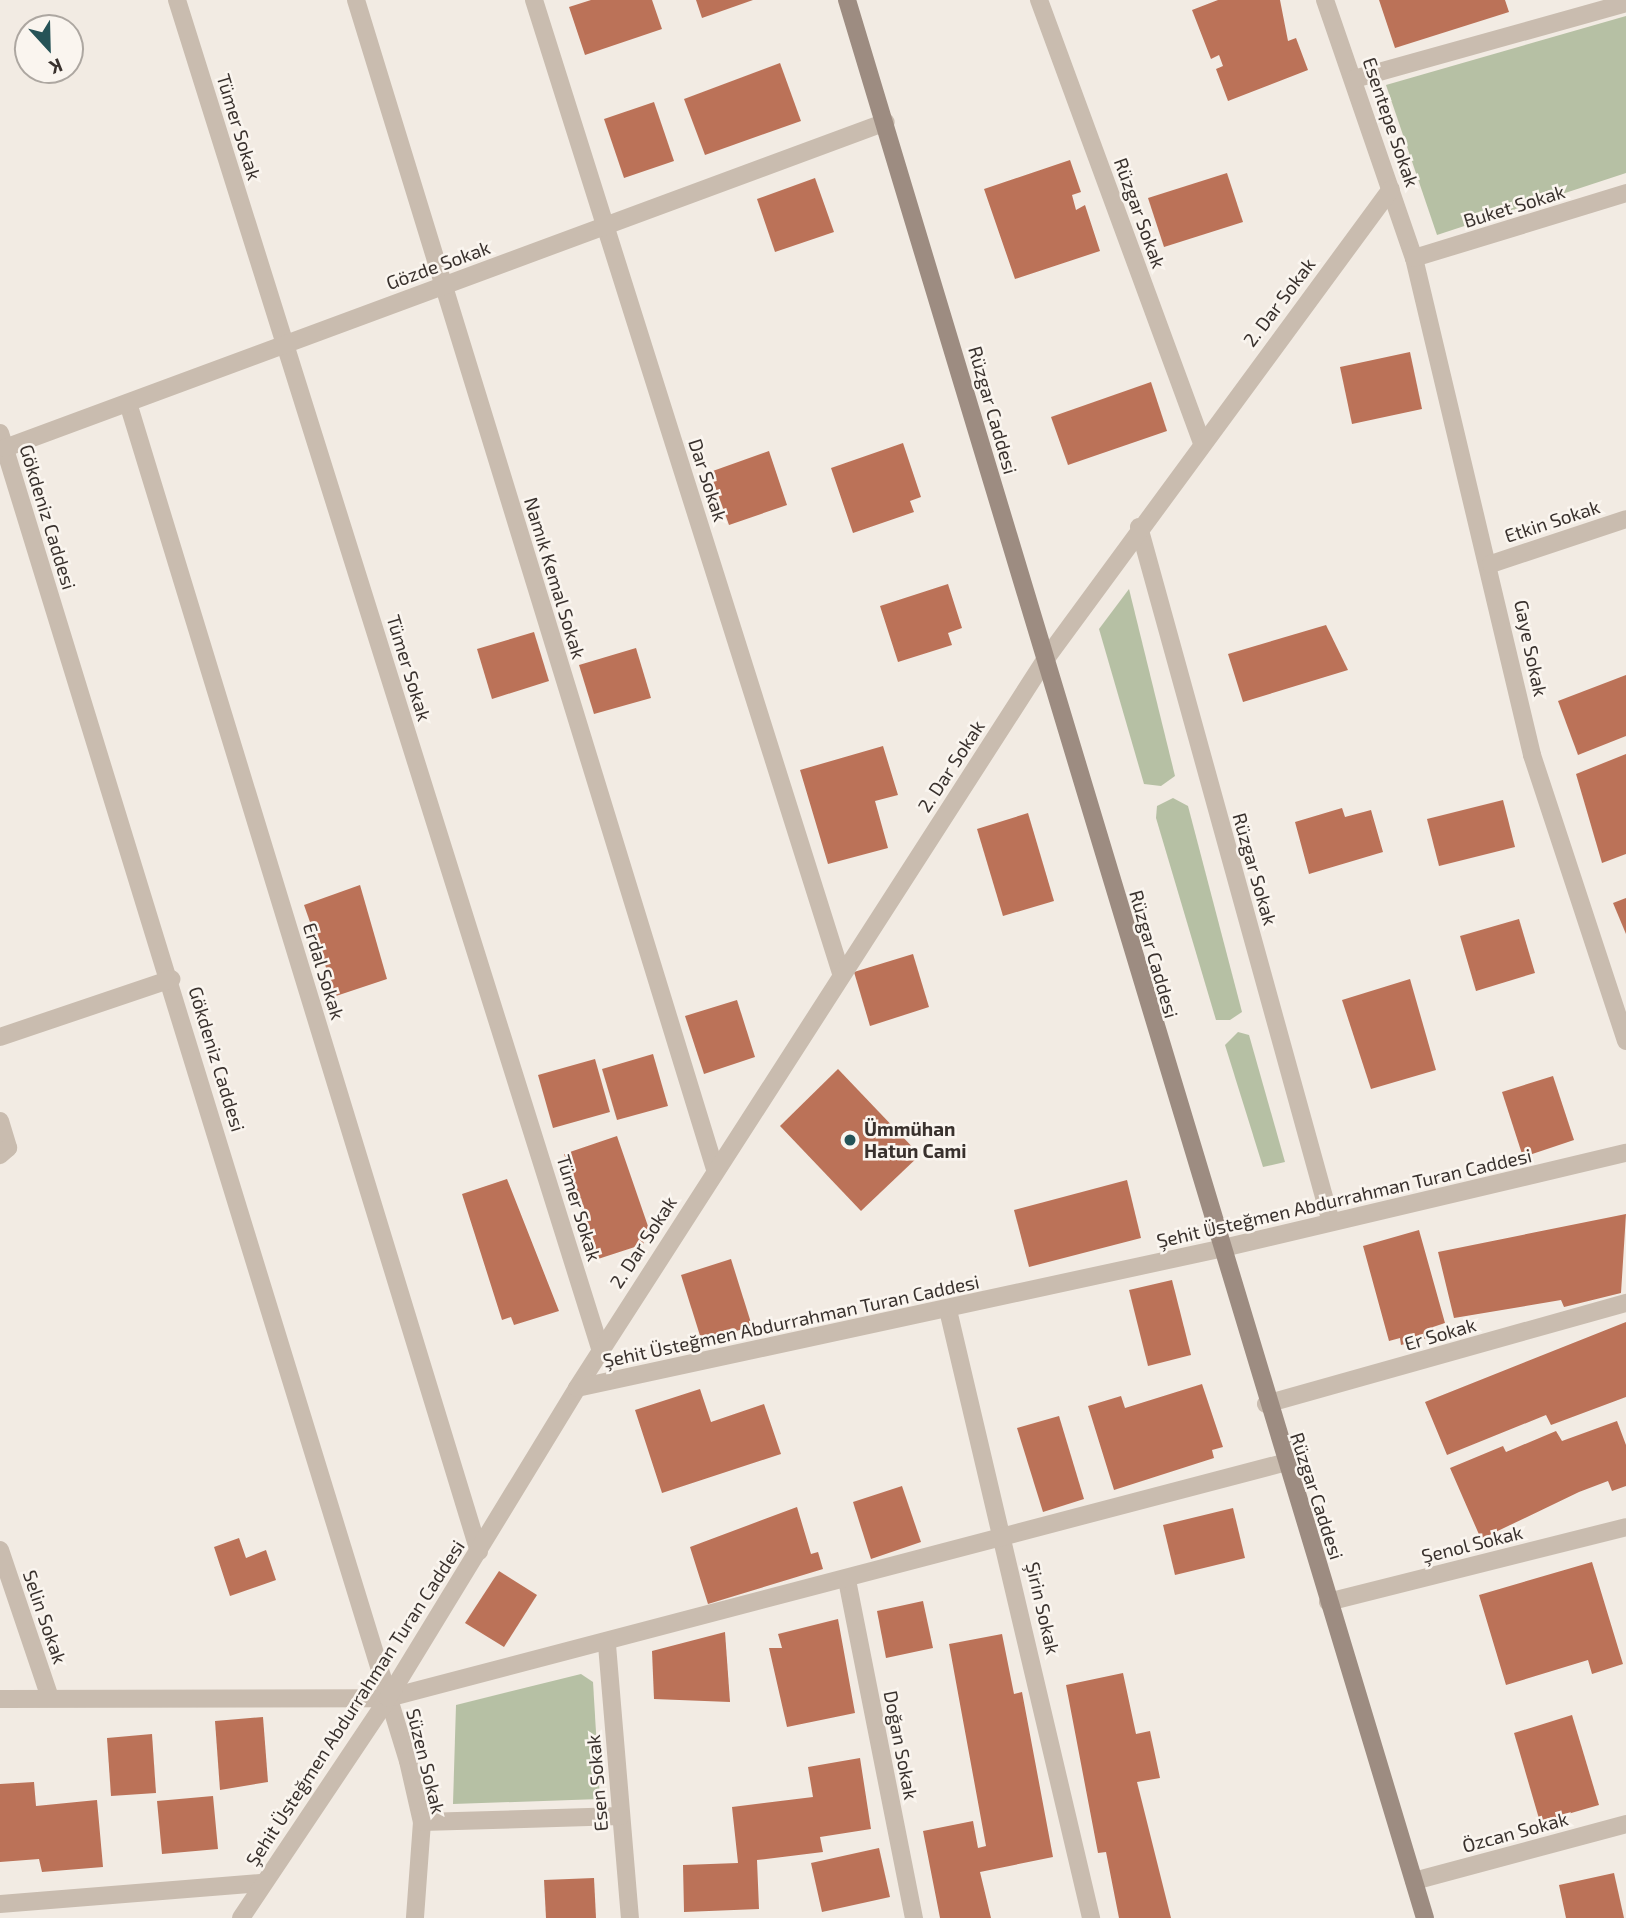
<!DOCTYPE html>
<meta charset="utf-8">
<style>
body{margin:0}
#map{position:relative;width:1626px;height:1918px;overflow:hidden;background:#f2ebe3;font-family:"Exo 2",sans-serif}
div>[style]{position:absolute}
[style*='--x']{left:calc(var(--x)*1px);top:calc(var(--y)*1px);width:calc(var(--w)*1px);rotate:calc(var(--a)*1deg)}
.green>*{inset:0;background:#b6c0a4}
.building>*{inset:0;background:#bb7258}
.minor>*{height:18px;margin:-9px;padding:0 9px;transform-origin:9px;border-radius:9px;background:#c9bcaf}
.secondary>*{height:18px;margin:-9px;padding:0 9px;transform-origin:9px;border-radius:9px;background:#9d8c81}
.dots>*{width:19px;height:19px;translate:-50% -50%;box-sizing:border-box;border:4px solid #faf5ef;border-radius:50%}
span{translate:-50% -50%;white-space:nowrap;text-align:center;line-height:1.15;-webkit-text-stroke:5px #faf5ef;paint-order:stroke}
.street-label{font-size:19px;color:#39312d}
.poi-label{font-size:19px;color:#39312d;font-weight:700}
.left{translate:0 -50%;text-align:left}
.north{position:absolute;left:14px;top:14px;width:70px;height:70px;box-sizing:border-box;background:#faf5ef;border:2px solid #ada7a1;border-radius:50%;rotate:158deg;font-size:19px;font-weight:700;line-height:28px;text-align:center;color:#39312d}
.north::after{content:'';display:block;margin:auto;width:24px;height:32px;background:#265357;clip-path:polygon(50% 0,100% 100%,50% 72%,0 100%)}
</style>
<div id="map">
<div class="green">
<div style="clip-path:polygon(1626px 16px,1626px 173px,1437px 235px,1386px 85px)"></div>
<div style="clip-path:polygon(1129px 589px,1175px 776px,1161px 786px,1144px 784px,1099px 629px)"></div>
<div style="clip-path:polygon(1173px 798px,1188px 806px,1242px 1012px,1230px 1020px,1216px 1020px,1156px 818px,1157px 806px)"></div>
<div style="clip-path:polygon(1238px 1032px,1249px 1035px,1285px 1162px,1263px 1167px,1225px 1045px)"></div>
<div style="clip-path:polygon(581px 1674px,593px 1682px,600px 1799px,453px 1804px,456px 1705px)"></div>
</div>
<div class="building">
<div style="clip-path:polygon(591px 0,652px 0,662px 29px,585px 55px,569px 7px)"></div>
<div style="clip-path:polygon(696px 0,753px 0,702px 18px)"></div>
<div style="clip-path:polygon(1218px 0,1280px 0,1288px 41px,1296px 38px,1308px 70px,1228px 101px,1216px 69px,1223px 66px,1219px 55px,1211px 59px,1192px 10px)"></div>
<div style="clip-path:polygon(1379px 0,1505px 0,1509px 12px,1395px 48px)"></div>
<div style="clip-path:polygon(780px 63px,801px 121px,705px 155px,684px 99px)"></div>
<div style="clip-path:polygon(654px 102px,674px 161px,624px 178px,604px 119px)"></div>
<div style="clip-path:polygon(1070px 160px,1081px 192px,1072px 195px,1076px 210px,1085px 205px,1100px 251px,1015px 279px,984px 189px)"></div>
<div style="clip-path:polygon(1227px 173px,1243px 222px,1164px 247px,1148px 198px)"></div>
<div style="clip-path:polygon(815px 178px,834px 232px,775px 252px,757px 199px)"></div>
<div style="clip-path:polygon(1410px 352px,1422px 409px,1352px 424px,1340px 367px)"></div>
<div style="clip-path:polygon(1151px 382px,1167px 431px,1068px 465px,1051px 417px)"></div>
<div style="clip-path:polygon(903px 443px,921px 497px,910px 501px,914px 512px,853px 533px,831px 468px)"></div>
<div style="clip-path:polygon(769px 451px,787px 505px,729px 525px,710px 472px)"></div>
<div style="clip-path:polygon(948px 584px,962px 628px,948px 633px,952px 645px,898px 662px,880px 606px)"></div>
<div style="clip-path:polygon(1326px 625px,1348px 670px,1243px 702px,1228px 654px)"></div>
<div style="clip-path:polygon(534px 632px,549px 681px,492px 699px,477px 649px)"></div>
<div style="clip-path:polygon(636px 648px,651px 698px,594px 714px,579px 665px)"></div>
<div style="clip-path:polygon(1626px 675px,1626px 736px,1578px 755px,1558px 701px)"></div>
<div style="clip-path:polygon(883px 746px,898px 795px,875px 801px,888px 848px,828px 864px,800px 770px)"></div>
<div style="clip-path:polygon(1626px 754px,1626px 854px,1602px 863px,1576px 774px)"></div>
<div style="clip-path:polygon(1503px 800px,1515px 847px,1439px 866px,1427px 819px)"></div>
<div style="clip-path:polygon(1342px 808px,1345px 817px,1371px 810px,1383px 852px,1309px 874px,1295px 822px)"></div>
<div style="clip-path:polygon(1028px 813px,1054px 901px,1003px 916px,977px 829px)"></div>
<div style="clip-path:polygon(360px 885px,387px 979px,336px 996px,304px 905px)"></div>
<div style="clip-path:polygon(1626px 898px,1626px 934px,1613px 903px)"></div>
<div style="clip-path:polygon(1519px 919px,1535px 973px,1476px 991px,1460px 936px)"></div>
<div style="clip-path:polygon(913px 954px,929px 1007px,870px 1026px,854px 972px)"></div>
<div style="clip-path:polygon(1410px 979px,1436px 1070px,1371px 1089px,1342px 1000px)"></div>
<div style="clip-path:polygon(737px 1000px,755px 1057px,704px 1074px,685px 1016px)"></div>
<div style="clip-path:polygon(653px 1054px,668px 1106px,617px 1120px,602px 1069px)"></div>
<div style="clip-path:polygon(595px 1059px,610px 1112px,553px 1128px,538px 1075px)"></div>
<div style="clip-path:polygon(838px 1069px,920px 1155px,861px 1211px,780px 1126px)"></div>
<div style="clip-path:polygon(1553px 1076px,1574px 1140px,1523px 1157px,1502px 1092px)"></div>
<div style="clip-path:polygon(617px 1136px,650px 1232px,641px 1235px,644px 1244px,598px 1259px,564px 1154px)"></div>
<div style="clip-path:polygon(507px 1179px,559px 1311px,514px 1325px,511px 1317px,502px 1320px,462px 1194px)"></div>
<div style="clip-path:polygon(1127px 1180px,1141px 1238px,1029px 1267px,1014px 1210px)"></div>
<div style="clip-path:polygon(1626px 1214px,1621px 1293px,1564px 1307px,1561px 1300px,1454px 1318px,1438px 1252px)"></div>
<div style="clip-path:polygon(1419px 1230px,1445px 1323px,1433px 1327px,1435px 1336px,1401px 1345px,1400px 1338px,1389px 1341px,1363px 1246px)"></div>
<div style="clip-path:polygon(731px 1259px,752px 1326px,702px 1342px,681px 1275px)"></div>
<div style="clip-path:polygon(1172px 1280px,1191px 1355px,1148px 1366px,1129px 1290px)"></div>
<div style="clip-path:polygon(1626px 1322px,1626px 1397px,1551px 1425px,1546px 1415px,1447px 1455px,1425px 1402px)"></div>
<div style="clip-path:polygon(1202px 1384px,1223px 1447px,1212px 1450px,1214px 1458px,1114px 1490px,1088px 1406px,1121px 1396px,1125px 1408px)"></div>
<div style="clip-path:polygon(700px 1389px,711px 1422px,764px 1404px,781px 1454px,662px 1493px,635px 1410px)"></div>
<div style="clip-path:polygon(1059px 1416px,1084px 1499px,1043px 1512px,1017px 1428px)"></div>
<div style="clip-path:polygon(1617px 1421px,1626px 1445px,1626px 1486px,1612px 1491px,1608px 1481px,1579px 1492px,1481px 1539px,1450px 1468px,1503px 1446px,1506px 1452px,1556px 1431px,1562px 1441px)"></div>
<div style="clip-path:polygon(902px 1486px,921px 1542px,871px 1559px,853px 1502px)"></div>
<div style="clip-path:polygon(797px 1507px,811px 1554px,818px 1552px,823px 1569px,708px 1604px,690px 1547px)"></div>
<div style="clip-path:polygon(1233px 1508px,1245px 1558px,1175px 1575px,1163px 1525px)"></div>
<div style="clip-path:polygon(239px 1538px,246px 1558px,266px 1550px,276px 1580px,230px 1596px,214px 1547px)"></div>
<div style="clip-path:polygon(1592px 1562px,1623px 1664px,1592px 1674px,1588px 1660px,1506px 1685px,1479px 1595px)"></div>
<div style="clip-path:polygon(499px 1571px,537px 1595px,504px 1647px,465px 1623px)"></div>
<div style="clip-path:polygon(923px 1601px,933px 1648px,886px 1658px,877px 1611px)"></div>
<div style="clip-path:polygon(838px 1619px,855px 1713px,787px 1727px,769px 1648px,782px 1648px,778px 1634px)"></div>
<div style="clip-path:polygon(725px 1632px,730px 1702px,654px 1699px,652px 1651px)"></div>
<div style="clip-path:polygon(1002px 1634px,1014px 1694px,1022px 1692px,1053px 1857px,980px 1872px,991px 1918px,940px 1918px,923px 1831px,973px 1821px,978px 1848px,986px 1846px,949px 1644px)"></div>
<div style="clip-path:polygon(1123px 1673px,1136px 1734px,1150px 1731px,1160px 1778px,1137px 1782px,1171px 1918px,1119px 1918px,1106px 1852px,1098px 1853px,1066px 1685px)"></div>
<div style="clip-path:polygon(1572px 1715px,1599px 1805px,1540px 1822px,1514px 1733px)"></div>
<div style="clip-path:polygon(263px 1717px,268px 1782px,220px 1790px,215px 1721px)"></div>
<div style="clip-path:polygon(152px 1734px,156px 1793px,111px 1796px,107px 1738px)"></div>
<div style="clip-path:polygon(860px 1758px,871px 1829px,820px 1837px,823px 1852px,757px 1860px,759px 1909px,684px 1912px,683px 1865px,738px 1863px,732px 1807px,813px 1797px,808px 1767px)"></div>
<div style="clip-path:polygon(34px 1782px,36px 1806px,97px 1800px,103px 1867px,42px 1872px,39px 1859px,0 1862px,0 1784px)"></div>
<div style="clip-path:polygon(213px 1796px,218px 1849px,162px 1854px,157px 1801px)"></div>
<div style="clip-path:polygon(879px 1848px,890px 1897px,822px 1912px,811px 1863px)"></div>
<div style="clip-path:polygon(1614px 1873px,1624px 1918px,1566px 1918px,1559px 1885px)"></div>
<div style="clip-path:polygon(594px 1878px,596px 1918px,546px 1918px,544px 1880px)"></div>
</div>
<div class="minor">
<div style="--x:177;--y:0;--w:1413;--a:72.58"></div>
<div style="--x:356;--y:0;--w:1223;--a:72.93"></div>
<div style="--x:534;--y:0;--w:1020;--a:72.49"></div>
<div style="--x:1039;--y:0;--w:470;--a:69.8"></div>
<div style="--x:1325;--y:0;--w:273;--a:71"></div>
<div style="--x:1414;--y:258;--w:511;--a:76.64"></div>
<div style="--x:1532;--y:755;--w:301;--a:71.8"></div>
<div style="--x:1354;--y:79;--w:282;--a:-15.6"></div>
<div style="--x:1414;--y:258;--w:222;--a:-17"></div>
<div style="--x:128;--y:403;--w:1201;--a:73.01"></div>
<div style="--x:0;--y:433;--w:1389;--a:72.92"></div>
<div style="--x:408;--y:1761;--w:63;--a:77.1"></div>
<div style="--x:422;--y:1822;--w:96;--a:94.2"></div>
<div style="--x:5;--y:448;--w:939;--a:-20.31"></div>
<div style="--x:1139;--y:527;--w:721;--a:74.56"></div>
<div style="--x:1491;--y:564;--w:142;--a:-18.4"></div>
<div style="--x:0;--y:1037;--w:181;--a:-18.7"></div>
<div style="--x:0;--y:1121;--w:28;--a:73"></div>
<div style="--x:8;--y:1148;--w:11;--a:139"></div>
<div style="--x:948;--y:1310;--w:625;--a:76.76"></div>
<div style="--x:577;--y:1388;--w:865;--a:-57.26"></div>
<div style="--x:1045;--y:660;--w:584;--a:-53.7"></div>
<div style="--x:1266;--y:1404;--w:374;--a:-15.7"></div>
<div style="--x:0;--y:1550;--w:156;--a:71.3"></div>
<div style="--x:847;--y:1580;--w:345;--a:78.8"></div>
<div style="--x:1328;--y:1602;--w:307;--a:-14.1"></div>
<div style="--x:607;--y:1645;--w:274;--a:85.2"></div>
<div style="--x:0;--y:1699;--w:388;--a:-0.1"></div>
<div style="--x:388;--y:1698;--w:925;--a:-14.71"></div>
<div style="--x:422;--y:1822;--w:199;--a:-1.7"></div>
<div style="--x:1414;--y:1881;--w:220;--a:-15"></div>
<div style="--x:0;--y:1904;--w:264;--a:-4.6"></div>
<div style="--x:241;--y:1918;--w:265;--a:-56.2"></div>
<div style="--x:388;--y:1698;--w:363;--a:-58.6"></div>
<div style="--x:577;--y:1388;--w:657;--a:-12.22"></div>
<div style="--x:1219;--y:1249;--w:418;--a:-13.3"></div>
</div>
<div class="secondary">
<div style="--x:847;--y:0;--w:2003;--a:73.23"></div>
</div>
<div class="dots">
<div style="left:850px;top:1140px;background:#265357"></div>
</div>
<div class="street-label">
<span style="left:1391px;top:122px;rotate:71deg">Esentepe Sokak</span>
<span style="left:239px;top:127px;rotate:73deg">Tümer Sokak</span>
<span style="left:1514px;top:206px;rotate:-17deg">Buket Sokak</span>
<span style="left:1140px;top:213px;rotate:70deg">Rüzgar Sokak</span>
<span style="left:438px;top:265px;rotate:-20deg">Gözde Sokak</span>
<span style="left:1279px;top:302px;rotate:-53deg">2. Dar Sokak</span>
<span style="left:993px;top:410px;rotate:74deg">Rüzgar Caddesi</span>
<span style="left:708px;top:480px;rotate:72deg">Dar Sokak</span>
<span style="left:48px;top:517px;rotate:73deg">Gökdeniz Caddesi</span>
<span style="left:1552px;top:521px;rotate:-18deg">Etkin Sokak</span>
<span style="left:555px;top:578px;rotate:73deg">Namık Kemal Sokak</span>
<span style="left:1531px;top:648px;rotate:78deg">Gaye Sokak</span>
<span style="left:409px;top:668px;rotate:73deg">Tümer Sokak</span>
<span style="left:951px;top:766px;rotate:-57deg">2. Dar Sokak</span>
<span style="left:1255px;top:869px;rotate:74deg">Rüzgar Sokak</span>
<span style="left:1154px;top:954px;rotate:74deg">Rüzgar Caddesi</span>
<span style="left:324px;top:971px;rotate:73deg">Erdal Sokak</span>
<span style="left:217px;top:1059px;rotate:73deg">Gökdeniz Caddesi</span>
<span style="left:1344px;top:1198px;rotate:-13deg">Şehit Üsteğmen Abdurrahman Turan Caddesi</span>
<span style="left:579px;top:1208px;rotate:73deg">Tümer Sokak</span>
<span style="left:643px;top:1242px;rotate:-57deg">2. Dar Sokak</span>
<span style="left:791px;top:1321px;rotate:-12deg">Şehit Üsteğmen Abdurrahman Turan Caddesi</span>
<span style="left:1440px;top:1334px;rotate:-16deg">Er Sokak</span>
<span style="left:1317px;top:1496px;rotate:72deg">Rüzgar Caddesi</span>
<span style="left:1472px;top:1544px;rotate:-14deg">Şenol Sokak</span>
<span style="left:1043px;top:1608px;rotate:77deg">Şirin Sokak</span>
<span style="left:45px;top:1617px;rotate:71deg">Selin Sokak</span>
<span style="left:355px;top:1703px;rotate:-57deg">Şehit Üsteğmen Abdurrahman Turan Caddesi</span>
<span style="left:901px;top:1745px;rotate:79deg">Doğan Sokak</span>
<span style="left:426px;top:1761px;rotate:76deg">Süzen Sokak</span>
<span style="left:597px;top:1783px;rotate:-95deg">Esen Sokak</span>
<span style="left:1515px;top:1832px;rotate:-15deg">Özcan Sokak</span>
</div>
<div class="poi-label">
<span class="left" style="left:864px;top:1140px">Ümmühan<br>Hatun Cami</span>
</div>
<div class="north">K</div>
</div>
